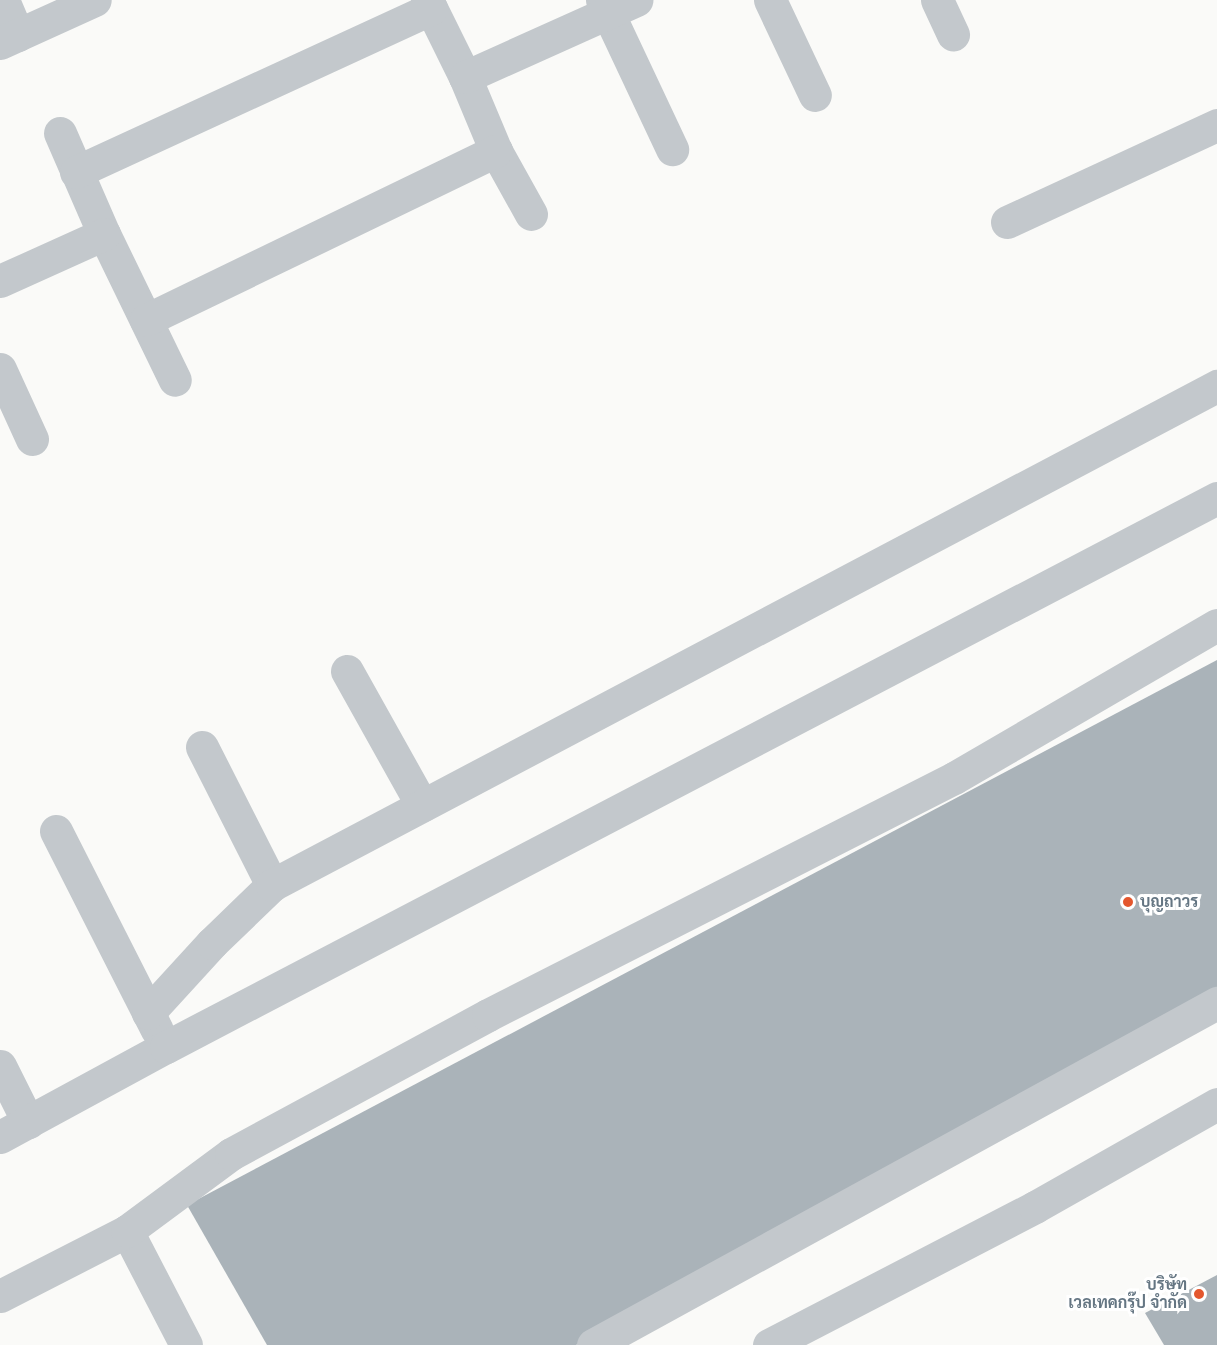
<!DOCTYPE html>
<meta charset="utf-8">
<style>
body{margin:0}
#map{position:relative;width:1217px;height:1345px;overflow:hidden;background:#fafaf8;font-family:"Nunito Sans",Sarabun,sans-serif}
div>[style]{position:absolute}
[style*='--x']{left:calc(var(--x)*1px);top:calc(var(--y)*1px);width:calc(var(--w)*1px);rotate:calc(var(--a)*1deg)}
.building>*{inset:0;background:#aab3b9}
.minor>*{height:33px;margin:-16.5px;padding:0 16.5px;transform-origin:16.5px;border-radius:16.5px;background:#c3c8cc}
.dots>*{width:16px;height:16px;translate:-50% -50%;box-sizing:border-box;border:3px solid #fff;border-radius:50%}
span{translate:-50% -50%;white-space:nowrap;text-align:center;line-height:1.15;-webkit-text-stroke:6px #fff;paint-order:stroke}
.poi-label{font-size:16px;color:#657683;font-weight:700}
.left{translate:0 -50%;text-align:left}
.right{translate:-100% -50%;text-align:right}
</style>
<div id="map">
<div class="building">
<div style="clip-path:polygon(1217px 660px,1217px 996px,576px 1345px,267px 1345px,187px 1205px)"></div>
<div style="clip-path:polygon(1217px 1275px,1217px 1345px,1164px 1345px,1145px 1313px)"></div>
</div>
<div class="minor">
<div style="--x:3;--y:0;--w:38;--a:67"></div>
<div style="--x:427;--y:0;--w:86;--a:63.7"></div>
<div style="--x:465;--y:77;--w:80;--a:67.3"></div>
<div style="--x:496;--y:151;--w:72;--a:60.9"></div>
<div style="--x:602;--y:0;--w:165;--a:64.8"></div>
<div style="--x:770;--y:0;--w:105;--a:64.7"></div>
<div style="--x:937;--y:0;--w:38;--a:65"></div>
<div style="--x:0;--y:43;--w:104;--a:-24.4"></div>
<div style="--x:465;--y:77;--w:188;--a:-24.2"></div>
<div style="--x:60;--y:133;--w:110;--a:66.5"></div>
<div style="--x:104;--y:234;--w:162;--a:64.1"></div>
<div style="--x:76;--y:172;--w:391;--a:-24.7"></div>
<div style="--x:1007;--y:222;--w:231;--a:-24.8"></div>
<div style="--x:0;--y:281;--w:114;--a:-24.3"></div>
<div style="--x:146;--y:320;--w:389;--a:-25.8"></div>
<div style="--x:0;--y:369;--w:77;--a:65.4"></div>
<div style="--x:347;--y:671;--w:154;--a:60.8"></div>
<div style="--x:202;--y:747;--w:155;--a:63.1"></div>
<div style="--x:56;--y:831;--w:223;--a:63.1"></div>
<div style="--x:148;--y:1013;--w:95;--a:-47.6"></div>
<div style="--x:212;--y:943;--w:83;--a:-44"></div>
<div style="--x:272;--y:885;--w:1069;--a:-27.84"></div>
<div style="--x:0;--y:1066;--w:63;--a:63.4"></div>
<div style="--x:0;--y:1137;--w:189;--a:-28.5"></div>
<div style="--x:166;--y:1047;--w:1186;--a:-27.58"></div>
<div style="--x:127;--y:1231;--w:128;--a:62.6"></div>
<div style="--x:0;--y:1296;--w:143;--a:-27.1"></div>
<div style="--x:127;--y:1231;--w:129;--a:-36.5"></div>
<div style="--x:231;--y:1154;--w:292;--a:-28.4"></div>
<div style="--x:488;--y:1015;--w:523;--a:-26.96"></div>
<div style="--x:954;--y:778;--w:304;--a:-30.2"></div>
<div style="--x:593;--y:1345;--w:712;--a:-28.73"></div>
<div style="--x:769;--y:1345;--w:300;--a:-27.4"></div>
<div style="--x:1035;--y:1207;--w:209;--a:-29.5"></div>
</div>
<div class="dots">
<div style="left:1128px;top:902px;background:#e4572e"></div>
<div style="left:1199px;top:1294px;background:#e4572e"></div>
</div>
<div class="poi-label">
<span class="left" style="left:1140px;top:902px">บุญถาวร</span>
<span class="right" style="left:1187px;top:1294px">บริษัท<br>เวลเทคกรุ๊ป จำกัด</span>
</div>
</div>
